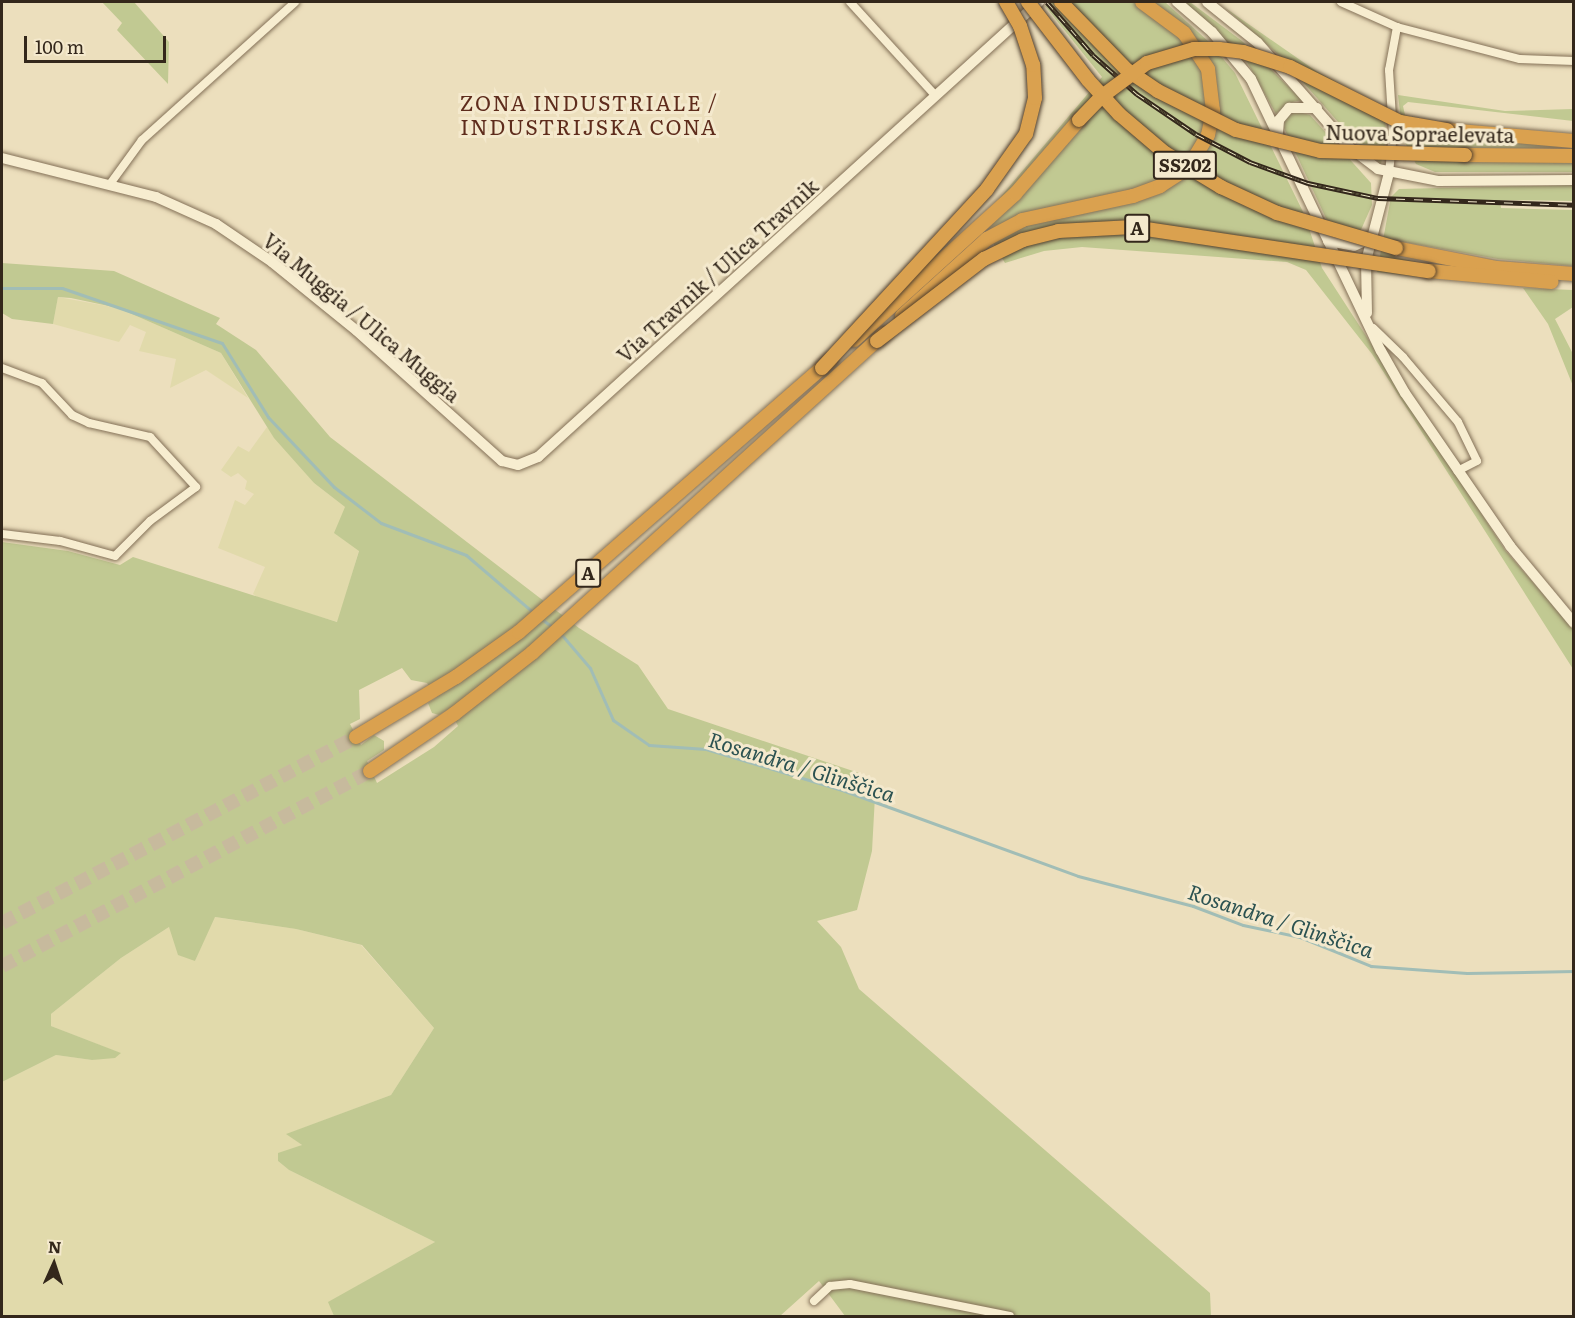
<!DOCTYPE html>
<meta charset="utf-8">
<style>
body{margin:0}
#map{position:relative;width:1575px;height:1318px;overflow:hidden;background:#ecdfbd;font-family:Literata,serif}
div>[style]{position:absolute}
[style*='--x']{left:calc(var(--x)*1px);top:calc(var(--y)*1px);width:calc(var(--w)*1px);rotate:calc(var(--a)*1deg)}
.farmland>*{inset:0;background:#e1daab}
.green>*{inset:0;background:#c1c992}
.stream>*{height:3px;margin:-1.5px;padding:0 1.5px;transform-origin:1.5px;border-radius:1.5px;background:#a1bdb6}
.highway-tunnel>*{height:14px;margin-top:-7px;transform-origin:0;background:repeating-linear-gradient(90deg,#c7ba9d 0 14px,transparent 0 21px)}
.roads{filter:drop-shadow(0 0 2px #837057) drop-shadow(0 0 2px #837057)}
.street>*{height:8px;margin:-4px;padding:0 4px;transform-origin:4px;border-radius:4px;background:#f7edd0}
.secondary>*{height:10px;margin:-5px;padding:0 5px;transform-origin:5px;border-radius:5px;background:#f7edd0}
.highway>*{height:14px;margin:-7px;padding:0 7px;transform-origin:7px;border-radius:7px;background:#daa14f}
.rail>*{height:5px;margin-top:-2.5px;transform-origin:0;background:repeating-linear-gradient(90deg,#f4e9cd 0 9px,#33271b 0 18px);box-sizing:border-box;border-block:2px solid #33271b}
.bridges{filter:drop-shadow(0 0 2px #503e2c) drop-shadow(0 0 2px #503e2c)}
.highway-bridge>*{height:14px;margin:-7px;padding:0 7px;transform-origin:7px;border-radius:7px;background:#daa14f}
span{translate:-50% -50%;white-space:nowrap;text-align:center;line-height:1.15;-webkit-text-stroke:6px #f4e9cd;paint-order:stroke}
.shield-label span{padding:2px 4px;background:#f4e9cd;border:2px solid;border-radius:4px;-webkit-text-stroke-width:0}
.shield-label{font-size:18px;color:#33271b;font-weight:700}
.street-label{font-size:20px;color:#33271b}
.neighbourhood-label{font-size:21px;color:#5e2c1c;letter-spacing:1.5px}
.water-label{font-size:21px;color:#2b5251;font-style:italic}
.frame{position:absolute;inset:0;border:3px solid #33271b;pointer-events:none}
.north{position:absolute;left:24px;top:1234px;width:60px;height:60px;-webkit-text-stroke:4px #f4e9cd;paint-order:stroke;rotate:3deg;font-size:16px;font-weight:700;line-height:24px;text-align:center;color:#33271b}
.north::after{content:'';display:block;margin:auto;width:21px;height:27px;background:#33271b;clip-path:polygon(50% 0,100% 100%,50% 72%,0 100%)}
.scale{position:absolute;left:24px;top:36px;width:142px;height:27px;box-sizing:border-box;border:3px solid #33271b;border-top:0;padding-left:8px;font-size:18px;line-height:21px;white-space:nowrap;color:#33271b;-webkit-text-stroke:4px #f4e9cd;paint-order:stroke}
</style>
<div id="map">
<div class="farmland">
<div style="clip-path:polygon(58px 297px,118px 308px,221px 353px,248px 398px,206px 370px,170px 388px,176px 359px,139px 351px,146px 332px,130px 325px,119px 342px,53px 324px)"></div>
<div style="clip-path:polygon(267px 427px,314px 483px,345px 507px,359px 550px,338px 622px,262px 600px,253px 594px,265px 567px,218px 548px,235px 500px,245px 505px,254px 494px,245px 489px,247px 481px,238px 473px,231px 477px,221px 470px,238px 446px,249px 452px)"></div>
<div style="clip-path:polygon(214px 917px,296px 929px,361px 945px,434px 1028px,391px 1095px,287px 1134px,302px 1145px,278px 1161px,289px 1170px,435px 1242px,329px 1302px,334px 1316px,2px 1316px,2px 1082px,56px 1055px,92px 1060px,120px 1053px,51px 1026px,51px 1014px,121px 958px,169px 927px,195px 961px)"></div>
</div>
<div class="green">
<div style="clip-path:polygon(102px 2px,134px 2px,169px 42px,168px 84px,117px 30px,122px 23px)"></div>
<div style="clip-path:polygon(1050px 2px,1165px 2px,1209px 42px,1235px 73px,1305px 216px,1322px 268px,1505px 550px,1573px 629px,1573px 669px,1372px 354px,1306px 270px,1287px 262px,1082px 247px,1044px 251px,1005px 263px,980px 221px,1102px 77px,1045px 6px)"></div>
<div style="clip-path:polygon(1185px 2px,1190px 2px,1242px 41px,1302px 100px,1288px 103px,1276px 114px,1247px 62px)"></div>
<div style="clip-path:polygon(1224px 7px,1316px 71px,1385px 109px,1386px 138px,1381px 164px,1353px 139px,1281px 57px)"></div>
<div style="clip-path:polygon(1398px 95px,1505px 111px,1573px 109px,1573px 121px,1408px 102px,1403px 106px,1405px 115px,1414px 118px,1558px 145px,1558px 148px,1465px 149px,1573px 161px,1573px 172px,1435px 172px,1416px 164px,1403px 139px)"></div>
<div style="clip-path:polygon(1295px 111px,1310px 115px,1371px 183px,1372px 205px,1360px 232px,1331px 229px,1284px 128px,1285px 119px)"></div>
<div style="clip-path:polygon(1573px 185px,1573px 201px,1500px 200px,1501px 208px,1573px 210px,1573px 266px,1498px 259px,1398px 241px,1395px 257px,1429px 265px,1428px 278px,1377px 272px,1391px 197px,1399px 189px)"></div>
<div style="clip-path:polygon(evenodd,2px 263px,114px 271px,220px 318px,216px 324px,256px 350px,330px 437px,579px 628px,638px 665px,668px 709px,859px 773px,875px 796px,872px 851px,857px 910px,817px 921px,841px 947px,859px 989px,1210px 1293px,1211px 1316px,845px 1316px,819px 1281px,780px 1316px,334px 1316px,328px 1302px,435px 1242px,289px 1170px,278px 1161px,278px 1153px,302px 1145px,286px 1134px,391px 1095px,434px 1028px,362px 945px,296px 929px,215px 917px,195px 961px,178px 955px,169px 927px,121px 958px,51px 1014px,51px 1026px,121px 1053px,115px 1058px,92px 1060px,56px 1055px,2px 1082px,2px 542px,68px 551px,120px 565px,133px 557px,337px 622px,359px 551px,334px 533px,345px 507px,314px 483px,274px 438px,221px 353px,118px 308px,71px 298px,58px 297px,53px 324px,12px 319px,2px 313px,2px 263px,402px 668px,411px 680px,427px 683px,437px 697px,428px 703px,432px 713px,439px 715px,449px 709px,458px 726px,434px 747px,377px 783px,367px 761px,384px 750px,384px 741px,374px 735px,361px 745px,350px 724px,360px 719px,359px 690px,402px 668px)"></div>
<div style="clip-path:polygon(1523px 288px,1573px 290px,1573px 307px,1555px 319px,1573px 354px,1573px 386px,1548px 324px)"></div>
</div>
<div class="stream">
<div style="--x:2;--y:288;--w:60;--a:0"></div>
<div style="--x:62;--y:288;--w:169;--a:19"></div>
<div style="--x:222;--y:343;--w:87;--a:58.1"></div>
<div style="--x:268;--y:417;--w:96;--a:46.7"></div>
<div style="--x:334;--y:487;--w:59;--a:37.5"></div>
<div style="--x:381;--y:523;--w:91;--a:20.6"></div>
<div style="--x:466;--y:555;--w:91;--a:40.5"></div>
<div style="--x:540;--y:618;--w:17;--a:36"></div>
<div style="--x:561;--y:634;--w:45;--a:49.5"></div>
<div style="--x:590;--y:668;--w:57;--a:66.1"></div>
<div style="--x:613;--y:720;--w:44;--a:34.8"></div>
<div style="--x:649;--y:745;--w:57;--a:4"></div>
<div style="--x:706;--y:749;--w:142;--a:16.8"></div>
<div style="--x:842;--y:790;--w:251;--a:20"></div>
<div style="--x:1078;--y:876;--w:119;--a:14.6"></div>
<div style="--x:1193;--y:906;--w:53;--a:20.8"></div>
<div style="--x:1243;--y:925;--w:58;--a:11.9"></div>
<div style="--x:1300;--y:937;--w:77;--a:22.2"></div>
<div style="--x:1371;--y:966;--w:96;--a:4.2"></div>
<div style="--x:1467;--y:973;--w:107;--a:-1.1"></div>
</div>
<div class="highway-tunnel">
<div style="--x:2;--y:923;--w:400;--a:-27.7"></div>
<div style="--x:2;--y:966;--w:416;--a:-27.9"></div>
</div>
<div class="roads">
<div class="street">
<div style="--x:850;--y:2;--w:126;--a:47.6"></div>
<div style="--x:1341;--y:2;--w:61;--a:24.1"></div>
<div style="--x:1397;--y:27;--w:44;--a:100.5"></div>
<div style="--x:1389;--y:70;--w:63;--a:86.4"></div>
<div style="--x:1393;--y:133;--w:40;--a:95.7"></div>
<div style="--x:1397;--y:27;--w:127;--a:14.6"></div>
<div style="--x:1520;--y:59;--w:54;--a:2.1"></div>
<div style="--x:110;--y:184;--w:54;--a:-54"></div>
<div style="--x:142;--y:140;--w:206;--a:-42"></div>
<div style="--x:1373;--y:328;--w:42;--a:44"></div>
<div style="--x:1403;--y:357;--w:85;--a:49.8"></div>
<div style="--x:1458;--y:422;--w:43;--a:64"></div>
<div style="--x:1477;--y:461;--w:22;--a:153"></div>
<div style="--x:2;--y:368;--w:43;--a:20.6"></div>
<div style="--x:42;--y:383;--w:44;--a:46.8"></div>
<div style="--x:72;--y:415;--w:19;--a:25"></div>
<div style="--x:89;--y:423;--w:63;--a:12.9"></div>
<div style="--x:150;--y:437;--w:68;--a:47.4"></div>
<div style="--x:196;--y:487;--w:57;--a:143.5"></div>
<div style="--x:150;--y:521;--w:49;--a:135"></div>
<div style="--x:115;--y:556;--w:57;--a:-164.7"></div>
<div style="--x:60;--y:541;--w:58;--a:-173.1"></div>
<div style="--x:814;--y:1301;--w:22;--a:-43"></div>
<div style="--x:830;--y:1286;--w:20;--a:-6"></div>
<div style="--x:850;--y:1284;--w:163;--a:11.3"></div>
</div>
<div class="secondary">
<div style="--x:1177;--y:2;--w:46;--a:40.6"></div>
<div style="--x:1212;--y:32;--w:61;--a:50.3"></div>
<div style="--x:1251;--y:79;--w:301;--a:64.5"></div>
<div style="--x:1381;--y:351;--w:48;--a:60.3"></div>
<div style="--x:1405;--y:393;--w:186;--a:55.5"></div>
<div style="--x:1510;--y:546;--w:100;--a:50.3"></div>
<div style="--x:1207;--y:2;--w:65;--a:38.8"></div>
<div style="--x:1258;--y:43;--w:138;--a:48.8"></div>
<div style="--x:1349;--y:147;--w:36;--a:37"></div>
<div style="--x:1378;--y:169;--w:61;--a:11.3"></div>
<div style="--x:1438;--y:181;--w:136;--a:-0.4"></div>
<div style="--x:1278;--y:132;--w:12;--a:-85"></div>
<div style="--x:1279;--y:120;--w:16;--a:-50"></div>
<div style="--x:1289;--y:108;--w:28;--a:0"></div>
<div style="--x:2;--y:158;--w:159;--a:14.2"></div>
<div style="--x:156;--y:197;--w:66;--a:24.2"></div>
<div style="--x:216;--y:224;--w:68;--a:34.2"></div>
<div style="--x:272;--y:262;--w:109;--a:39.1"></div>
<div style="--x:357;--y:331;--w:195;--a:41.9"></div>
<div style="--x:502;--y:461;--w:16;--a:14"></div>
<div style="--x:518;--y:465;--w:22;--a:-22"></div>
<div style="--x:538;--y:457;--w:677;--a:-42.25"></div>
<div style="--x:1328;--y:241;--w:26;--a:11"></div>
<div style="--x:1354;--y:246;--w:19;--a:-25"></div>
<div style="--x:1367;--y:313;--w:52;--a:-91.1"></div>
<div style="--x:1366;--y:261;--w:91;--a:-75.4"></div>
</div>
<div class="highway">
<div style="--x:1447;--y:130;--w:127;--a:5"></div>
<div style="--x:1465;--y:155;--w:109;--a:0.5"></div>
<div style="--x:1396;--y:248;--w:103;--a:11.2"></div>
<div style="--x:1497;--y:268;--w:77;--a:4.5"></div>
<div style="--x:1429;--y:271;--w:123;--a:5.1"></div>
<div style="--x:902;--y:316;--w:115;--a:-42.2"></div>
<div style="--x:987;--y:239;--w:40;--a:-28"></div>
<div style="--x:1022;--y:220;--w:114;--a:-12.2"></div>
<div style="--x:1133;--y:196;--w:29;--a:-20"></div>
<div style="--x:1160;--y:186;--w:24;--a:-33"></div>
<div style="--x:1180;--y:173;--w:24;--a:-48"></div>
<div style="--x:1196;--y:155;--w:23;--a:-59"></div>
<div style="--x:1208;--y:135;--w:25;--a:-78"></div>
<div style="--x:1213;--y:111;--w:42;--a:-96.8"></div>
<div style="--x:1208;--y:69;--w:43;--a:-123.7"></div>
<div style="--x:1184;--y:33;--w:52;--a:-143.6"></div>
<div style="--x:854;--y:340;--w:217;--a:-42.2"></div>
<div style="--x:1015;--y:194;--w:98;--a:-49.1"></div>
<div style="--x:356;--y:737;--w:117;--a:-31"></div>
<div style="--x:456;--y:677;--w:77;--a:-35.5"></div>
<div style="--x:519;--y:632;--w:413;--a:-41.1"></div>
<div style="--x:370;--y:771;--w:102;--a:-34.2"></div>
<div style="--x:454;--y:714;--w:99;--a:-38"></div>
<div style="--x:532;--y:653;--w:475;--a:-42.2"></div>
</div>
</div>
<div class="rail">
<div style="--x:1047;--y:2;--w:70;--a:49"></div>
<div style="--x:1093;--y:55;--w:59;--a:41.6"></div>
<div style="--x:1137;--y:94;--w:71;--a:34.1"></div>
<div style="--x:1196;--y:134;--w:61;--a:27.4"></div>
<div style="--x:1250;--y:162;--w:62;--a:19.9"></div>
<div style="--x:1308;--y:183;--w:72;--a:12.1"></div>
<div style="--x:1378;--y:198;--w:196;--a:2"></div>
</div>
<div class="bridges">
<div class="highway-bridge">
<div style="--x:1028;--y:2;--w:98;--a:52.4"></div>
<div style="--x:1088;--y:80;--w:46;--a:47.6"></div>
<div style="--x:1119;--y:114;--w:60;--a:40.3"></div>
<div style="--x:1165;--y:153;--w:66;--a:31.3"></div>
<div style="--x:1221;--y:187;--w:62;--a:24.9"></div>
<div style="--x:1277;--y:213;--w:124;--a:16.4"></div>
<div style="--x:1061;--y:2;--w:95;--a:45.9"></div>
<div style="--x:1127;--y:70;--w:37;--a:34"></div>
<div style="--x:1158;--y:91;--w:87;--a:26.6"></div>
<div style="--x:1236;--y:130;--w:87;--a:14"></div>
<div style="--x:1320;--y:151;--w:145;--a:1.6"></div>
<div style="--x:1079;--y:120;--w:32;--a:-46"></div>
<div style="--x:1101;--y:97;--w:57;--a:-36.5"></div>
<div style="--x:1147;--y:63;--w:49;--a:-16.6"></div>
<div style="--x:1194;--y:49;--w:25;--a:0"></div>
<div style="--x:1219;--y:49;--w:24;--a:7"></div>
<div style="--x:1243;--y:52;--w:49;--a:17.7"></div>
<div style="--x:1290;--y:67;--w:123;--a:26.6"></div>
<div style="--x:1400;--y:122;--w:48;--a:9.7"></div>
<div style="--x:877;--y:341;--w:135;--a:-37.5"></div>
<div style="--x:984;--y:259;--w:43;--a:-26"></div>
<div style="--x:1023;--y:240;--w:36;--a:-14"></div>
<div style="--x:1058;--y:231;--w:75;--a:-3.1"></div>
<div style="--x:1133;--y:227;--w:299;--a:8.5"></div>
<div style="--x:822;--y:368;--w:243;--a:-47.3"></div>
<div style="--x:987;--y:189;--w:67;--a:-54.7"></div>
<div style="--x:1026;--y:134;--w:37;--a:-76"></div>
<div style="--x:1035;--y:98;--w:33;--a:-93"></div>
<div style="--x:1033;--y:65;--w:41;--a:-108.4"></div>
<div style="--x:1020;--y:26;--w:28;--a:-120"></div>
</div>
</div>
<div class="shield-label">
<span style="left:1185px;top:165px">SS202</span>
<span style="left:1137px;top:228px">A</span>
<span style="left:588px;top:573px">A</span>
</div>
<div class="street-label">
<span style="left:1420px;top:133px;rotate:1deg">Nuova Sopraelevata</span>
<span style="left:717px;top:270px;rotate:-42deg">Via Travnik / Ulica Travnik</span>
<span style="left:362px;top:317px;rotate:40deg">Via Muggia / Ulica Muggia</span>
</div>
<div class="neighbourhood-label">
<span style="left:589px;top:114px">ZONA INDUSTRIALE /<br>INDUSTRIJSKA CONA</span>
</div>
<div class="water-label">
<span style="left:802px;top:766px;rotate:17deg">Rosandra / Glinščica</span>
<span style="left:1281px;top:920px;rotate:18deg">Rosandra / Glinščica</span>
</div>
<div class="frame"></div>
<div class="north">N</div>
<div class="scale">100 m</div>
</div>
